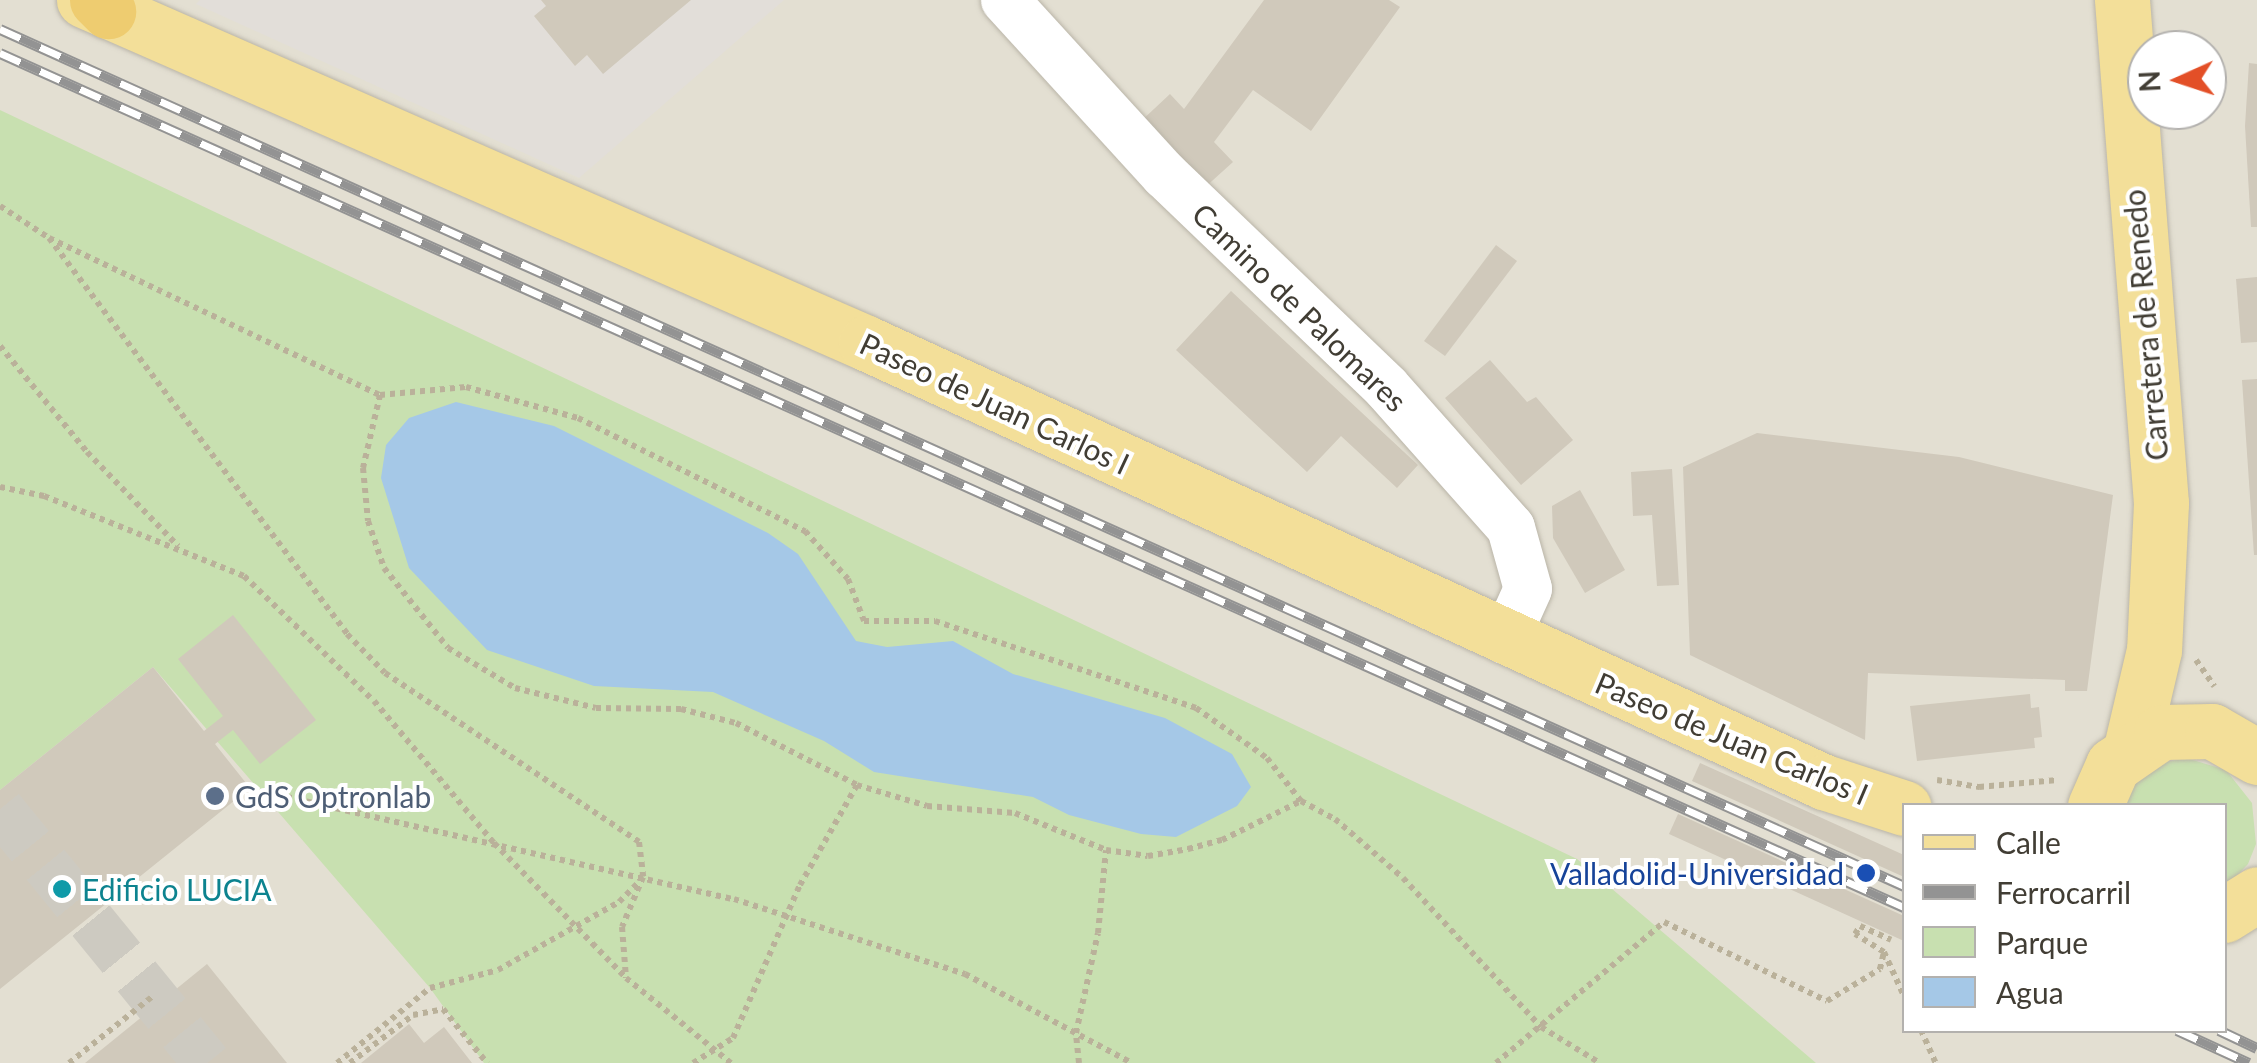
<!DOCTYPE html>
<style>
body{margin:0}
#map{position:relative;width:2257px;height:1063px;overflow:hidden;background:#f0ede4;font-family:Lato,sans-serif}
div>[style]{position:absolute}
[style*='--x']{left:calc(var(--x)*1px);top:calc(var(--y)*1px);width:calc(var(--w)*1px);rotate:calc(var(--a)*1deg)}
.residential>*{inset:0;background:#e3dfd2}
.industrial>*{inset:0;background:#e2ded9}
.green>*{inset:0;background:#c8e0b0}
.water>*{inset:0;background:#a5c8e7}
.building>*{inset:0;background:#d0c9bb}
.minor-tunnel>*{height:48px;margin-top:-24px;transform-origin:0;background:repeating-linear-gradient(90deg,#cdcac1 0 48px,transparent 0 72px)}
.path>*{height:6px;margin-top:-3px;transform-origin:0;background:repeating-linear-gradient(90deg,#bab19a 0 5px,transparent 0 10px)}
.roads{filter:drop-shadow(0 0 2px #bab5a8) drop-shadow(0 0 2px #bab5a8)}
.minor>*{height:48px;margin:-24px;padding:0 24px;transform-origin:24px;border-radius:24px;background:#fff}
.major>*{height:55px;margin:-27.5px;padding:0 27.5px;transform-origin:27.5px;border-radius:27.5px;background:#f3df99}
.highway>*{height:55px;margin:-27.5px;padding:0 27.5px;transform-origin:27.5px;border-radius:27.5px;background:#eecc70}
.rail>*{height:11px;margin-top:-5.5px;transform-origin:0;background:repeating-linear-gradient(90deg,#fff 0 22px,#939393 0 44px);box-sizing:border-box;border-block:2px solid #939393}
.dots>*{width:28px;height:28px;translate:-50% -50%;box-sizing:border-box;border:5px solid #fff;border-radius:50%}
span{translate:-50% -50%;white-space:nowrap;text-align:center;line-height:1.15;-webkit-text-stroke:8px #fff;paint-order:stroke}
.street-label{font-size:30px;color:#413d34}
.service-label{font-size:30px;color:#4e5e75}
.left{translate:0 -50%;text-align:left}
.transit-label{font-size:30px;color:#164399}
.right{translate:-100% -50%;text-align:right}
.culture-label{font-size:30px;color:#0d838f}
.legend{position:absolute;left:1902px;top:803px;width:325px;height:230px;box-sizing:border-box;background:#fff;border:2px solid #b3b1ae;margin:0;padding:12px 18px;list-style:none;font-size:30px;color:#413d34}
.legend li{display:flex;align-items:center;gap:20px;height:50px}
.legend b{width:50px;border:2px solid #b3b1ae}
.north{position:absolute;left:2127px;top:30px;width:100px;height:100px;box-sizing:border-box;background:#fff;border:2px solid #b3b1ae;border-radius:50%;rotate:267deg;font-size:28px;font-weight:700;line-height:40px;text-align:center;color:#413d34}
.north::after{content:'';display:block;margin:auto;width:35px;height:45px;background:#e34f27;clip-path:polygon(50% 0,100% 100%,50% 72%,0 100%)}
</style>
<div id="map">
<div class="residential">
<div style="clip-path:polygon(evenodd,0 0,2257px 0,2257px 1063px,0 1063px,0 0,2147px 50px,2207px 50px,2207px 110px,2147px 110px,2147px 50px,0 0,1904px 806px,2224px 806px,2224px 1030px,1904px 1030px,1904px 806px)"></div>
</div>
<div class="industrial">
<div style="clip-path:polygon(200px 0,784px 0,579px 178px,196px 4px)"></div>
</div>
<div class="green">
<div style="clip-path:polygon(0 110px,1577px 859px,1816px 1063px,484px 1063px,430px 988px,153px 667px,0 790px)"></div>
<div style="clip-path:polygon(2186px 758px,2226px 770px,2252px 803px,2256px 844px,2248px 864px,2225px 888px,2224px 806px,2121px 806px,2131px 785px,2166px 762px)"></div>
</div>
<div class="water">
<div style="clip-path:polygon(456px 402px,554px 426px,768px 533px,798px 554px,856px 641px,887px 647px,953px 641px,1013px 674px,1165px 718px,1232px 754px,1251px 787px,1237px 806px,1176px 837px,1141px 834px,1069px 815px,1033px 797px,874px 772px,824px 741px,713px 692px,594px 686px,487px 650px,409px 568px,381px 478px,386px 445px,409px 418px)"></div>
</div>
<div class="building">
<div style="clip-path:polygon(541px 0,691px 0,603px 74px,587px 55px,575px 66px,534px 16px,546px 6px)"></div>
<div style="clip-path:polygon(1264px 0,1389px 0,1400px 7px,1311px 131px,1253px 90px,1214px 142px,1233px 162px,1202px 190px,1139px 123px,1170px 94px,1184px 109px)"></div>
<div style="clip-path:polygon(2249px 63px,2257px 64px,2257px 227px,2251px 227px,2245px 126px)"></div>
<div style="clip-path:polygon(1496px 245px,1517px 261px,1445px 356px,1424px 341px)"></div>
<div style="clip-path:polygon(2257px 277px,2257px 342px,2241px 343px,2236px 279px)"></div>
<div style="clip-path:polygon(1231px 291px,1418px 465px,1397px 488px,1341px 436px,1307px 472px,1176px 350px)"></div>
<div style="clip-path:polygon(1490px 360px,1527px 402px,1536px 397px,1573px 440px,1521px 485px,1445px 398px)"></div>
<div style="clip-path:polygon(2257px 379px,2257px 555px,2254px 555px,2242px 380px)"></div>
<div style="clip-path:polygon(1757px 433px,1959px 457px,2113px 495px,2087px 691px,2065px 691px,2065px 680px,1868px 673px,1865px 740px,1690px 655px,1683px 467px)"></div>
<div style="clip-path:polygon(1672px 469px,1679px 585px,1657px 586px,1652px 515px,1633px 516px,1631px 472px)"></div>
<div style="clip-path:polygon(1580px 490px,1625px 570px,1585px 593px,1553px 538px,1552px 506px)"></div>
<div style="clip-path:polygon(233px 615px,316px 720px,260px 764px,233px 730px,215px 744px,250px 788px,0 989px,0 790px,153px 667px,204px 731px,223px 716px,178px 659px)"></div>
<div style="clip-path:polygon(2030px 694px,2031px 708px,2039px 707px,2042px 737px,2034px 738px,2035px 748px,1917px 761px,1910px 706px)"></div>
<div style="clip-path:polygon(1700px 763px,1904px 855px,1904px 877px,1692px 781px)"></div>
<div style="clip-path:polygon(1678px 814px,1904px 916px,1904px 941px,1669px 834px)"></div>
<div style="clip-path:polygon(207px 964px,287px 1063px,85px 1063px)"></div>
<div style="clip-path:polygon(409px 1024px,424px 1043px,444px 1027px,472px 1063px,361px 1063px)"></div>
</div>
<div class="minor-tunnel">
<div style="--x:0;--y:809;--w:328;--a:50.8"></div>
</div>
<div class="path">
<div style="--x:0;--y:206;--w:59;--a:33.1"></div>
<div style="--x:49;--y:238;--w:496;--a:53"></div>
<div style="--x:347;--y:634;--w:54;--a:45.7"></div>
<div style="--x:385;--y:673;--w:305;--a:33.6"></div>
<div style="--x:639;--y:842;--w:35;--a:83"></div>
<div style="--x:643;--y:877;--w:54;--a:112.8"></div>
<div style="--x:622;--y:927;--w:51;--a:85.5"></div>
<div style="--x:626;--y:978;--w:135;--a:39"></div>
<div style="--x:49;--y:238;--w:366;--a:25.4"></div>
<div style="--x:380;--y:395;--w:86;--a:-5.3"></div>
<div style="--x:466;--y:387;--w:116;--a:15.5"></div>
<div style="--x:578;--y:418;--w:254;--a:26.5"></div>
<div style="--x:805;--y:531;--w:64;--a:48.1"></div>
<div style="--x:848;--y:579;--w:45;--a:69.1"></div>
<div style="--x:864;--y:621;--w:71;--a:0"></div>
<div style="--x:935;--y:621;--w:275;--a:18.4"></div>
<div style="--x:1196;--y:708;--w:87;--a:35.2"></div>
<div style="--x:1267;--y:758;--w:55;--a:51.7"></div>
<div style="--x:1301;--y:801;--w:38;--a:28"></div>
<div style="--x:1335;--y:819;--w:90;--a:40.9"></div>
<div style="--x:1403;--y:878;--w:203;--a:47.2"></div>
<div style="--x:1541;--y:1027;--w:69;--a:31.4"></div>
<div style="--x:0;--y:346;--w:137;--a:50.6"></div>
<div style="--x:87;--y:452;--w:131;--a:45.9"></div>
<div style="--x:380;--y:395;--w:75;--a:103.1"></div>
<div style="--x:363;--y:468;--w:53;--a:84.6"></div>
<div style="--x:368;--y:521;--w:50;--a:71.2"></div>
<div style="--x:384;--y:568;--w:102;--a:51.3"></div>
<div style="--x:448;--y:648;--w:78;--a:30.8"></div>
<div style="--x:515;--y:688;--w:83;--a:13.9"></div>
<div style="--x:596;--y:708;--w:85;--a:0.7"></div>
<div style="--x:681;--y:709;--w:57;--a:14.3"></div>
<div style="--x:736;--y:723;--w:136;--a:27.1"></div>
<div style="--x:857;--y:785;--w:73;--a:16.7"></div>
<div style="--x:927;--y:806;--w:88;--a:4.5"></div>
<div style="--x:1015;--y:813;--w:98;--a:22.1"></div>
<div style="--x:1106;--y:850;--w:42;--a:8.1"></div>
<div style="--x:1148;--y:856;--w:41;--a:-9.9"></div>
<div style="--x:1188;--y:849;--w:35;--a:-15"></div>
<div style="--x:1222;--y:840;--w:88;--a:-26.3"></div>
<div style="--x:0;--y:487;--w:45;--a:11.6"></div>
<div style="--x:44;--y:496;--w:215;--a:21.8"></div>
<div style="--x:244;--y:576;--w:180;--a:43.9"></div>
<div style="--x:374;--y:701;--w:186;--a:49.8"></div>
<div style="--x:494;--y:843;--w:187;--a:45.6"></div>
<div style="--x:2196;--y:660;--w:32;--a:55"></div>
<div style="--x:1937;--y:780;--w:43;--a:9.5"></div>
<div style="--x:1979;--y:787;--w:79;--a:-5.1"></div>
<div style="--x:287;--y:797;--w:458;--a:12.9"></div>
<div style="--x:734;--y:899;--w:243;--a:18"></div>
<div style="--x:965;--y:974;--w:189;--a:28.1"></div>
<div style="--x:1884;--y:952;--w:48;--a:65.6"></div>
<div style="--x:1921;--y:1030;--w:36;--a:66"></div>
<div style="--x:69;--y:1063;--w:107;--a:-38.6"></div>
<div style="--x:337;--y:1063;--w:119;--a:-38.9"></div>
<div style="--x:430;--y:988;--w:70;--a:-14.8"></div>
<div style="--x:498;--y:970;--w:139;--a:-29.3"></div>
<div style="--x:619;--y:902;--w:28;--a:-45"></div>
<div style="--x:350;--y:1063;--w:79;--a:-37.3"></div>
<div style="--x:413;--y:1015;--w:31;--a:-11"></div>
<div style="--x:443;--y:1009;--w:70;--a:50.8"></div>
<div style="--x:693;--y:1063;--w:47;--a:-32"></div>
<div style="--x:733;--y:1038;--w:167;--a:-66.4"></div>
<div style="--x:800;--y:885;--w:115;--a:-60.3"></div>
<div style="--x:1079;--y:1063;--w:30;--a:-96"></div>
<div style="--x:1076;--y:1033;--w:102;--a:-77.6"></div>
<div style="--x:1098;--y:933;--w:83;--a:-84.5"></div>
<div style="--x:1496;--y:1063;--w:219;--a:-40"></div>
<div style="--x:1664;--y:922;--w:181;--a:25.9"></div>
<div style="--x:1827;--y:1001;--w:62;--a:-31.1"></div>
<div style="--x:1880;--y:969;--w:17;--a:-77"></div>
<div style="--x:1884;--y:952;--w:34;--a:-148"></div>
<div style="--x:1855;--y:934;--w:9;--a:-58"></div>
<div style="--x:1860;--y:926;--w:34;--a:24"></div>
</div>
<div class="roads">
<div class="minor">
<div style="--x:1005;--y:0;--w:237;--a:47.6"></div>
<div style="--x:1165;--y:175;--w:306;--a:43.8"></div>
<div style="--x:1386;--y:387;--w:188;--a:48.4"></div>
<div style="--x:1511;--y:528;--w:63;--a:74.4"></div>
<div style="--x:1528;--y:589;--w:56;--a:114.3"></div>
</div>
<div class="major">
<div style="--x:84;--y:0;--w:854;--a:23.68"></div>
<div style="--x:866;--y:343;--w:1054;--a:24.62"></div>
<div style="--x:1824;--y:782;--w:84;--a:18"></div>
<div style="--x:2122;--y:0;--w:505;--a:85.57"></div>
<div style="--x:2161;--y:503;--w:147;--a:92.7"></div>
<div style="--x:2154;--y:650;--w:101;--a:103.2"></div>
<div style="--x:2095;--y:806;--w:45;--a:-66.3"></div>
<div style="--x:2113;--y:765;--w:58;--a:-34.5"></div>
<div style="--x:2161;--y:732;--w:51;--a:-1.1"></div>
<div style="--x:2212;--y:731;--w:52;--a:30"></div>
<div style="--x:2224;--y:915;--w:39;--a:-32"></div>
</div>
<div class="highway">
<div style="--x:97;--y:0;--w:16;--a:45"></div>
</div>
</div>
<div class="rail">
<div style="--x:0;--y:29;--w:2088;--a:24.23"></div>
<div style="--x:0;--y:53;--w:2087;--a:24.16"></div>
<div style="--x:2177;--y:1030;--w:79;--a:24.6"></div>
<div style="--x:2219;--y:1030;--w:42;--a:25.3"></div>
</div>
<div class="dots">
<div style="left:215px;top:796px;background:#5c6f8a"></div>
<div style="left:1866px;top:873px;background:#1a4fb4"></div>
<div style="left:62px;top:889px;background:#0f9aa8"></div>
</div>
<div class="street-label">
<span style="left:1300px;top:307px;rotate:44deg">Camino de Palomares</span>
<span style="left:2145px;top:325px;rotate:-95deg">Carretera de Renedo</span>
<span style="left:995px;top:403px;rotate:25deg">Paseo de Juan Carlos I</span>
<span style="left:1732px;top:738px;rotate:23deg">Paseo de Juan Carlos I</span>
</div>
<div class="service-label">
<span class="left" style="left:235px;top:796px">GdS Optronlab</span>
</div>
<div class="transit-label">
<span class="right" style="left:1844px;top:873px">Valladolid-Universidad</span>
</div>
<div class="culture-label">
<span class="left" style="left:82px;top:889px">Edificio LUCIA</span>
</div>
<ul class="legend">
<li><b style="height:12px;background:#f3df99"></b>Calle</li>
<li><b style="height:12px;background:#939393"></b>Ferrocarril</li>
<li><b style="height:28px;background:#c8e0b0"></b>Parque</li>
<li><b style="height:28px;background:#a5c8e7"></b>Agua</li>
</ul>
<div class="north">N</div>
</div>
